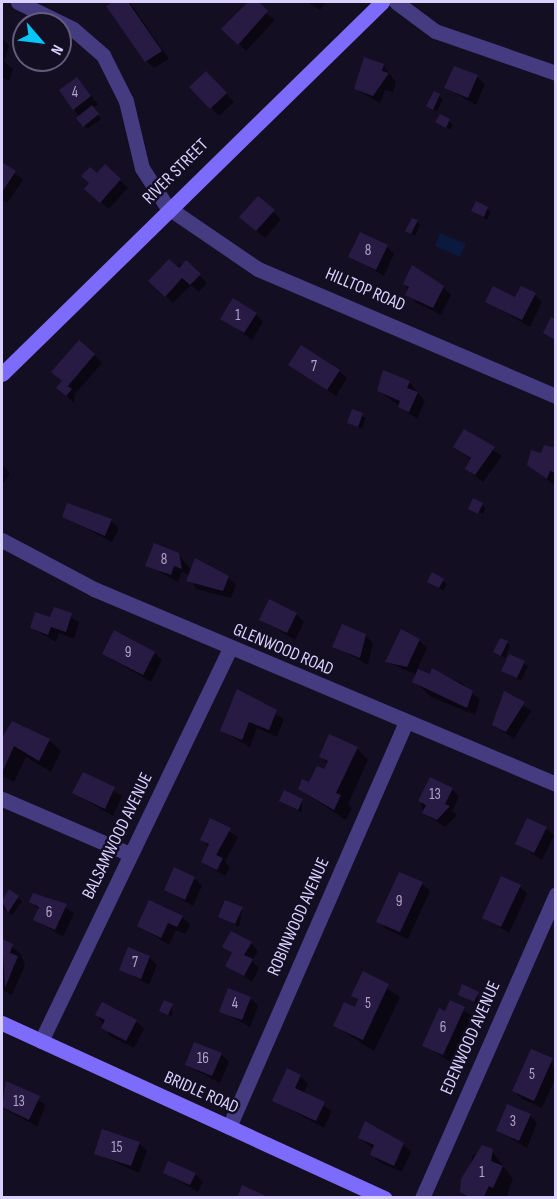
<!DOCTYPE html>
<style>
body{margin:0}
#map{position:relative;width:557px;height:1199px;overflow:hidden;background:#140e23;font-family:"Sofia Sans Condensed",sans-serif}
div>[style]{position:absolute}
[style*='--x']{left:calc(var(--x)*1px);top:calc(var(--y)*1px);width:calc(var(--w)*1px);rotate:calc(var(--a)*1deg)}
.water>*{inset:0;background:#0b193f}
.shadow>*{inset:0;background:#0007}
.building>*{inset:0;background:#271b43}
.street>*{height:15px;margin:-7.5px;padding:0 7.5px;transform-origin:7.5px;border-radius:7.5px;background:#443b80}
.secondary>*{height:15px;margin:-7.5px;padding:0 7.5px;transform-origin:7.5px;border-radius:7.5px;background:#7d6bfb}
span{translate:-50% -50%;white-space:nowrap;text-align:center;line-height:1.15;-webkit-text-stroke:5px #140e23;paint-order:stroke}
.number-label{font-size:15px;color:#aea4cf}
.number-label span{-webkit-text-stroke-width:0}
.street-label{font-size:18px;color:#dbd1fe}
.frame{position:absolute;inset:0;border:3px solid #dbd1fe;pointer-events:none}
.north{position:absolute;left:12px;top:12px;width:60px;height:60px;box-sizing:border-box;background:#140e23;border:2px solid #645c7b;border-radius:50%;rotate:118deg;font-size:16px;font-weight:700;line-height:24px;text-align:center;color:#dbd1fe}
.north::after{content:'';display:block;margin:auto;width:21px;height:27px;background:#06c6f5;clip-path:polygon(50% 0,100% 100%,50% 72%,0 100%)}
</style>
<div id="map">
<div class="water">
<div style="clip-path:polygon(440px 233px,466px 244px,460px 257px,435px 246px)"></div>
</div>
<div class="shadow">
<div style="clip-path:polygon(115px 2px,131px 4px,169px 59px,154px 68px,146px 61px,108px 6px)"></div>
<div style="clip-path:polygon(250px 2px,275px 20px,246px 51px,223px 29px)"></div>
<div style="clip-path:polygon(307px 2px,326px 2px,320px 10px)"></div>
<div style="clip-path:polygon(2px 38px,9px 46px,4px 61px,13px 69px,9px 81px,2px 78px)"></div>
<div style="clip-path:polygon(383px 65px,396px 82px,393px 92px,385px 90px,380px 103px,355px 89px)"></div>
<div style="clip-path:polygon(206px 73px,234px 102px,219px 116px,191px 87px)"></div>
<div style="clip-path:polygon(477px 77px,485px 84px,476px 105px,446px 88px)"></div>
<div style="clip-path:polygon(77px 79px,98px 104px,93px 108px,101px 119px,87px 129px,74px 109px)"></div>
<div style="clip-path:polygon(434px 93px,443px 99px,437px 112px,428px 106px)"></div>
<div style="clip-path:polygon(440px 116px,453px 124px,450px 130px,437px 122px)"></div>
<div style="clip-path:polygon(2px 163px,23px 180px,7px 203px,2px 199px)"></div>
<div style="clip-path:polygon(105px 166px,128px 188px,109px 209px,94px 196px,97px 175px)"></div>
<div style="clip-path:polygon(258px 198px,281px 219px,265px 238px,249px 225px)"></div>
<div style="clip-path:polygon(477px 203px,491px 212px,487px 220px,473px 210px)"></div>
<div style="clip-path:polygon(417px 222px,420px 225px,415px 236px,407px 231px)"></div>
<div style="clip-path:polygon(387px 247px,394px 254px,384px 276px,350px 256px)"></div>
<div style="clip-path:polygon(186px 262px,207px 283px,199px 292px,191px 285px,173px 303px,150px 281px)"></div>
<div style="clip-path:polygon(404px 283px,443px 287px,451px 295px,441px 315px,415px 302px)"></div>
<div style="clip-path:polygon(535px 295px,542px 302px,530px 327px,487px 302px)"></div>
<div style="clip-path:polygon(256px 314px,263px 322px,252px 340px,222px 318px)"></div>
<div style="clip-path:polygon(94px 355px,102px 363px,75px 394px,74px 403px,58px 388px)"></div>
<div style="clip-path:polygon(290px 365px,339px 371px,347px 378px,336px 396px)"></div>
<div style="clip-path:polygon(409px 382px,425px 401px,417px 419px,379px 391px)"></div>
<div style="clip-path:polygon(353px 411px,366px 418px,362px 429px,349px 422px)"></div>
<div style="clip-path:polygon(464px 431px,502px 456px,483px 482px,466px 469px,471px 460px,455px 447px)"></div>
<div style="clip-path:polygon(556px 450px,556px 484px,555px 486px,528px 465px)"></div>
<div style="clip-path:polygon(2px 465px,10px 473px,2px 486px)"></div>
<div style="clip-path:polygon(474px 500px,486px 508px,483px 514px,472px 509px)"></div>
<div style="clip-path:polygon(63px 516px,111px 521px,119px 528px,112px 542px)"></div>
<div style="clip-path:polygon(178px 554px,192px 571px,228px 577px,236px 585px,231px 598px,196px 589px,190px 576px,182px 572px,178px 582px,147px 565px)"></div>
<div style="clip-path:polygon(433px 574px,447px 584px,443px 591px,429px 581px)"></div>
<div style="clip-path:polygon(55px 609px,79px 622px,74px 639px,59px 633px,56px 642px,31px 628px,51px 619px)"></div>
<div style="clip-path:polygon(296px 614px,304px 622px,295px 640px,261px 620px)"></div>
<div style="clip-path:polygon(365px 635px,373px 643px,368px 665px,334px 646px)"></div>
<div style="clip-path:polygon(419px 640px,427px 648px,417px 670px,461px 682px,480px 700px,475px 715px,431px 697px,414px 681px,417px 675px,387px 662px)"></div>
<div style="clip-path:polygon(507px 642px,510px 646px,505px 658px,495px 652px)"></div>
<div style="clip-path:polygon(154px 653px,162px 660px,151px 682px,103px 654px)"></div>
<div style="clip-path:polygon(510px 656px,528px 666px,521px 681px,503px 671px)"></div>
<div style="clip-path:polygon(238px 692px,284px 719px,277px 737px,257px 728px,250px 747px,222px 731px)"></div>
<div style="clip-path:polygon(505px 693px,531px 711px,514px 739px,494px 725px)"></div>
<div style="clip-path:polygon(2px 740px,49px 740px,61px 751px,51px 772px,26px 757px,14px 782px,2px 776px)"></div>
<div style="clip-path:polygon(357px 748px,368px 760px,348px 804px,352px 808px,346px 820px,299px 789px,325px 771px,328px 764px,320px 756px)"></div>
<div style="clip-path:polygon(83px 774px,122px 796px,113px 816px,74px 793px)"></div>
<div style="clip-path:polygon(452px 789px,459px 797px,452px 811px,457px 815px,445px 827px,424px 813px,420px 801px)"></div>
<div style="clip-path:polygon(302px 800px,302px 813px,280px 801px)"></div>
<div style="clip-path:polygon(211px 820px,238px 837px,225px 862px,230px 867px,225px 876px,202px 862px,209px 847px,202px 840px)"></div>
<div style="clip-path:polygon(546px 828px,554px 836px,542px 860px,517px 844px)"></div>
<div style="clip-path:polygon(194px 878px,202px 886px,193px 906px,165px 890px)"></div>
<div style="clip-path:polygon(422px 884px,430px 891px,408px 939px,386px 929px,378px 921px)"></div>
<div style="clip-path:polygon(520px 887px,527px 894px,509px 933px,484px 918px)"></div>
<div style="clip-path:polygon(10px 891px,22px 901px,12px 915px,2px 908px)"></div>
<div style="clip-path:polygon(45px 896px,74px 913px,63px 937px,34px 919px,39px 910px,31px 902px)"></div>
<div style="clip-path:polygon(242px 908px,239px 927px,220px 916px)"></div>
<div style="clip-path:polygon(182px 917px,190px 925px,185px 934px,176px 930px,169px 945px,139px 926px)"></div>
<div style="clip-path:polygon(2px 940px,20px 953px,25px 965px,12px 995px,2px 990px)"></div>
<div style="clip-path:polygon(251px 943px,258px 951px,252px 961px,259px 968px,252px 982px,227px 965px,233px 955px,224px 947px)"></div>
<div style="clip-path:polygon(149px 957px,157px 965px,149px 985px,121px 969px)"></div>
<div style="clip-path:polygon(363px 973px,400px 997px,374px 1051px,335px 1026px,356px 1009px,359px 1001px,353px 995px)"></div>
<div style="clip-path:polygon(478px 993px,478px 1005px,459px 994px)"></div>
<div style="clip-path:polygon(250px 998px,258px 1006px,250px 1027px,221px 1011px)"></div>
<div style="clip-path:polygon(451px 1002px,472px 1016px,451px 1062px,424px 1046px)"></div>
<div style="clip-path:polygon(172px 1005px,172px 1017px,161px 1010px)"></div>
<div style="clip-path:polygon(97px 1015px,136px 1021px,144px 1029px,134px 1048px,110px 1036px)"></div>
<div style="clip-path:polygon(221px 1054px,229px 1062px,220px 1083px,186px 1065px)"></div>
<div style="clip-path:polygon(552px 1060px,556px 1077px,542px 1108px,522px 1099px,514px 1091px)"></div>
<div style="clip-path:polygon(300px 1076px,308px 1084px,304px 1093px,332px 1111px,324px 1128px,274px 1101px)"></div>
<div style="clip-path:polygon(7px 1083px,46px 1105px,37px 1126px,2px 1108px)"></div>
<div style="clip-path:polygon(530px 1115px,537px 1123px,527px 1148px,497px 1131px)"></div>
<div style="clip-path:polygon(359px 1138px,403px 1144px,411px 1152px,402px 1172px,379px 1162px,372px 1155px,374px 1149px)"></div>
<div style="clip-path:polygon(139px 1143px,147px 1151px,139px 1173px,96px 1153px)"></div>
<div style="clip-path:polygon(492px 1151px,513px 1179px,506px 1198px,467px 1198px,462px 1192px,473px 1155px)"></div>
<div style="clip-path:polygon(165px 1173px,195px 1174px,203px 1182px,198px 1192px)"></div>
</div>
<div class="building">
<div style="clip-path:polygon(112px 2px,128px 2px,162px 51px,145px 62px,106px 6px)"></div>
<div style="clip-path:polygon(248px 2px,259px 2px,268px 11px,238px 45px,221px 29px)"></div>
<div style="clip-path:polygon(364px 57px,384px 64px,382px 71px,389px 73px,373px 96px,354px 89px)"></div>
<div style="clip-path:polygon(454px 66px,478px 75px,468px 98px,444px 88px)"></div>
<div style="clip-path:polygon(206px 71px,227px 93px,210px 109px,189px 87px)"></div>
<div style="clip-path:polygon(77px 77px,91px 96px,73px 110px,59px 90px)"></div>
<div style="clip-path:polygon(434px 91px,440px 94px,433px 110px,426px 106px)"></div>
<div style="clip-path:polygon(92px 105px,99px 114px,83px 127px,76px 118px)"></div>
<div style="clip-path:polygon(440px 114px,450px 119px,446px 128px,435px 122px)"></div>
<div style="clip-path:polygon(2px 162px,16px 171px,2px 192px)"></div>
<div style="clip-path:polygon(105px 164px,121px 179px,100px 203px,84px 189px,89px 183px,81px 176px,90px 167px,97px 173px)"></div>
<div style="clip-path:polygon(258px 196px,275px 210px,256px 231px,239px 217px)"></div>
<div style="clip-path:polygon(476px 201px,488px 207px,484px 217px,471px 211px)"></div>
<div style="clip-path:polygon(412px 218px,418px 220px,411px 234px,405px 231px)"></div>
<div style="clip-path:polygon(360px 232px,388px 245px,376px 270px,348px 257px)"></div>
<div style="clip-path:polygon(169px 259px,179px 268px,186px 260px,201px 274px,190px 285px,182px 278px,165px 297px,148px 281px)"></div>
<div style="clip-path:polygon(412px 265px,444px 286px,433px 308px,405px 295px,409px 287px,403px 284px)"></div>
<div style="clip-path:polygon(493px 286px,515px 297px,521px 286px,536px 293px,522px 320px,485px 302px)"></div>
<div style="clip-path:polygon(233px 298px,257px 313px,244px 333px,220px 319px)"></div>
<div style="clip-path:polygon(551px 317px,556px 320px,556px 340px,543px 333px)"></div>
<div style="clip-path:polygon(79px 340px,95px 354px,68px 386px,72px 389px,66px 396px,56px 388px,62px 381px,51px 372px)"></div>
<div style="clip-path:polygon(301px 345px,340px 370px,327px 390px,288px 365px)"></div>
<div style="clip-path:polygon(383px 370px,410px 381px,407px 388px,418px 392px,409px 412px,398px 407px,400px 401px,377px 391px)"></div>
<div style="clip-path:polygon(352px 409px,363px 413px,358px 427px,347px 423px)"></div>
<div style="clip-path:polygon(464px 429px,495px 447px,475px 475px,465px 469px,471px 458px,453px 447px)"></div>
<div style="clip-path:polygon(544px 445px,556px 448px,556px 473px,550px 471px,547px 479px,527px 465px,531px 450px,541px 453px)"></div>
<div style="clip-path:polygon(473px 498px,483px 503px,478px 514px,468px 509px)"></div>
<div style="clip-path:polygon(67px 503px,112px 519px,105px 536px,62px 517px)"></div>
<div style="clip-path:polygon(154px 543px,179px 553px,182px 569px,174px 566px,171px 575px,145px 566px)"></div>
<div style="clip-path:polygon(195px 558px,229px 576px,223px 591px,186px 581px)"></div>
<div style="clip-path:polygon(432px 572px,444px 579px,439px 588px,427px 582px)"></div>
<div style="clip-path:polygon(269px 599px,297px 613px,287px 633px,259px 620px)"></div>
<div style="clip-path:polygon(54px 607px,72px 613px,66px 632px,51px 627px,48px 635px,30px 628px,35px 612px,50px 617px)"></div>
<div style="clip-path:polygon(342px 624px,366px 634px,360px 658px,332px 647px)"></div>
<div style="clip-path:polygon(401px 629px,420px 639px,407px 667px,385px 662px)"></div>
<div style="clip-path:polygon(114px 630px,155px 652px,143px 675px,102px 654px)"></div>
<div style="clip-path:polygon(500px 638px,508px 641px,501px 656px,493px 652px)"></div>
<div style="clip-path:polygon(509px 654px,525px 661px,517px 678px,501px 671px)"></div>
<div style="clip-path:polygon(432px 668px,473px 691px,467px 708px,412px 682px,418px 669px,430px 674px)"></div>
<div style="clip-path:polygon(237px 689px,277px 710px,269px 730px,249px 722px,242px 740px,220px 731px)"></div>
<div style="clip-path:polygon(504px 691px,525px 702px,506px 732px,492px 725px)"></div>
<div style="clip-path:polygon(12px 721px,50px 739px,39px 761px,14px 746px,2px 773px,2px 738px)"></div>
<div style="clip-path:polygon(329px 734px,358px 747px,336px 793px,341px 795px,334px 810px,298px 789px,302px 779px,309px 782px,317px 766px,324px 769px,328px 761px,319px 757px)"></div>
<div style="clip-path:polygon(83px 772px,115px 787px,105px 809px,72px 793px)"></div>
<div style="clip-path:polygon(430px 777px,453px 788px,445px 804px,450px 806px,437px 820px,422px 813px,426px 805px,418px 801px)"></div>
<div style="clip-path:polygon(284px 790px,303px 799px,298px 810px,279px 801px)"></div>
<div style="clip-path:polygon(210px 818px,231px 828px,216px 855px,223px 858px,217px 870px,201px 862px,209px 844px,200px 840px)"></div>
<div style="clip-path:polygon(527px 818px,547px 827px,534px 853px,515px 844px)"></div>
<div style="clip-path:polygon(174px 867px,195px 877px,185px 900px,164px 890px)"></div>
<div style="clip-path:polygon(399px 872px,423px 882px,400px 932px,376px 922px)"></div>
<div style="clip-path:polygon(501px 876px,521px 885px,501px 927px,482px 918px)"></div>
<div style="clip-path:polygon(9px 889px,19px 896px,8px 913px,2px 901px)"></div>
<div style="clip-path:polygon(33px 893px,67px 904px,55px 930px,33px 920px,39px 907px,29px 902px)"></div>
<div style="clip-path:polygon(149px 900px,183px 916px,177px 927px,168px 923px,161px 938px,137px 926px)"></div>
<div style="clip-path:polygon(225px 900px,243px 907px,235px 924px,218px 917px)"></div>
<div style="clip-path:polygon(231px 931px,252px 942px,244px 955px,253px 959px,244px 976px,225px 966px,232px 953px,222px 947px)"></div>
<div style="clip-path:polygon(2px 939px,13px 944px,10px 953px,18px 956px,5px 988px)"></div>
<div style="clip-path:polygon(128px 947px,150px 956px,141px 979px,119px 970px)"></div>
<div style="clip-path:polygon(363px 971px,389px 984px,363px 1040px,333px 1026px,344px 1002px,355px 1007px,358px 999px,351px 996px)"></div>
<div style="clip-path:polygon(462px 984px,479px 992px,474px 1002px,458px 995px)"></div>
<div style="clip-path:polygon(228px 988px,251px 997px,242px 1020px,219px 1012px)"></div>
<div style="clip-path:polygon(164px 1000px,173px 1004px,168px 1015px,159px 1011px)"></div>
<div style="clip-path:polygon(450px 1000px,465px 1007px,443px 1055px,422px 1046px,439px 1008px,445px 1011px)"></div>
<div style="clip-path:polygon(102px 1002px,137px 1020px,126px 1041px,101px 1028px,105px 1020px,95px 1015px)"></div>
<div style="clip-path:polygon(194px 1042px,222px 1053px,212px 1076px,185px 1065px)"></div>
<div style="clip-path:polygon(531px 1049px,553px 1058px,534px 1101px,512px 1091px)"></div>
<div style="clip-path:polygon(287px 1068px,301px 1075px,295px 1088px,325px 1102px,316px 1121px,272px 1101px)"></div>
<div style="clip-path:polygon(6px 1081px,40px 1096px,29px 1120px,2px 1107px)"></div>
<div style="clip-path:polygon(507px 1104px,531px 1114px,519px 1141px,496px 1131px)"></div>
<div style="clip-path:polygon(365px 1121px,404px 1143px,394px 1166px,370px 1155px,374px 1145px,358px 1138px)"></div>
<div style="clip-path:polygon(102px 1129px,140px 1142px,131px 1166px,94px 1154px)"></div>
<div style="clip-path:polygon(482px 1145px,493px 1149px,491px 1161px,503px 1166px,493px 1188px,489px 1186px,483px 1198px,471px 1198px,460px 1192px,461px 1179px)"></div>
<div style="clip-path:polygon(168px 1161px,196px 1173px,190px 1185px,163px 1173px)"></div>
<div style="clip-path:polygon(242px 1185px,270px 1198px,237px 1198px)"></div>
</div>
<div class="street">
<div style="--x:18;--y:2;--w:61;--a:26.1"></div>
<div style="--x:73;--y:29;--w:40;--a:41"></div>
<div style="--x:103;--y:55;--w:51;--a:63.4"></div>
<div style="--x:126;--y:101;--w:69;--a:76.6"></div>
<div style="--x:142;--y:168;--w:46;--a:57.3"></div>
<div style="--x:167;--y:207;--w:110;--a:34.3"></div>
<div style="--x:258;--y:269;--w:324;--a:23.1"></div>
<div style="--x:396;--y:2;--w:49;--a:36.6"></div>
<div style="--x:435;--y:31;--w:128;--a:19.1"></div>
<div style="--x:2;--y:540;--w:104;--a:28"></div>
<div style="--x:94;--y:589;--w:501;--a:22.88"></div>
<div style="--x:2;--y:799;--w:139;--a:23.3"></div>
<div style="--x:41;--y:1041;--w:435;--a:-64.3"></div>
<div style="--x:229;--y:1127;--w:442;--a:-66.4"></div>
<div style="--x:422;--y:1198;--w:332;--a:-66.2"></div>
</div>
<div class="secondary">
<div style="--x:2;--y:374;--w:532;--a:-44.39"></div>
<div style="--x:2;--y:1023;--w:421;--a:24.6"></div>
</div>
<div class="number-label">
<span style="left:75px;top:93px">4</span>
<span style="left:368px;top:251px">8</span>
<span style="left:238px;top:316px">1</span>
<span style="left:314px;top:367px">7</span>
<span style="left:164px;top:560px">8</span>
<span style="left:128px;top:653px">9</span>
<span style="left:435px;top:795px">13</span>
<span style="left:399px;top:902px">9</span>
<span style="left:49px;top:913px">6</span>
<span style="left:135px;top:963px">7</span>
<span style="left:235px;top:1004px">4</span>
<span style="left:368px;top:1004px">5</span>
<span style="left:443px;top:1028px">6</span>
<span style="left:203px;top:1059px">16</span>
<span style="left:532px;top:1075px">5</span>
<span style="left:19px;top:1102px">13</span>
<span style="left:513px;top:1122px">3</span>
<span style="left:117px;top:1148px">15</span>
<span style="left:482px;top:1173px">1</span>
</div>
<div class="street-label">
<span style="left:176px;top:172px;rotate:-45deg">RIVER STREET</span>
<span style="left:365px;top:290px;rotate:23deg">HILLTOP ROAD</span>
<span style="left:283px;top:650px;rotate:23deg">GLENWOOD ROAD</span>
<span style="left:118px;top:836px;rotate:-64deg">BALSAMWOOD AVENUE</span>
<span style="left:299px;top:917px;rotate:-66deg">ROBINWOOD AVENUE</span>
<span style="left:471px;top:1038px;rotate:-66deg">EDENWOOD AVENUE</span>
<span style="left:201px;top:1093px;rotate:24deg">BRIDLE ROAD</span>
</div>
<div class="frame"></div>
<div class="north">N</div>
</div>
